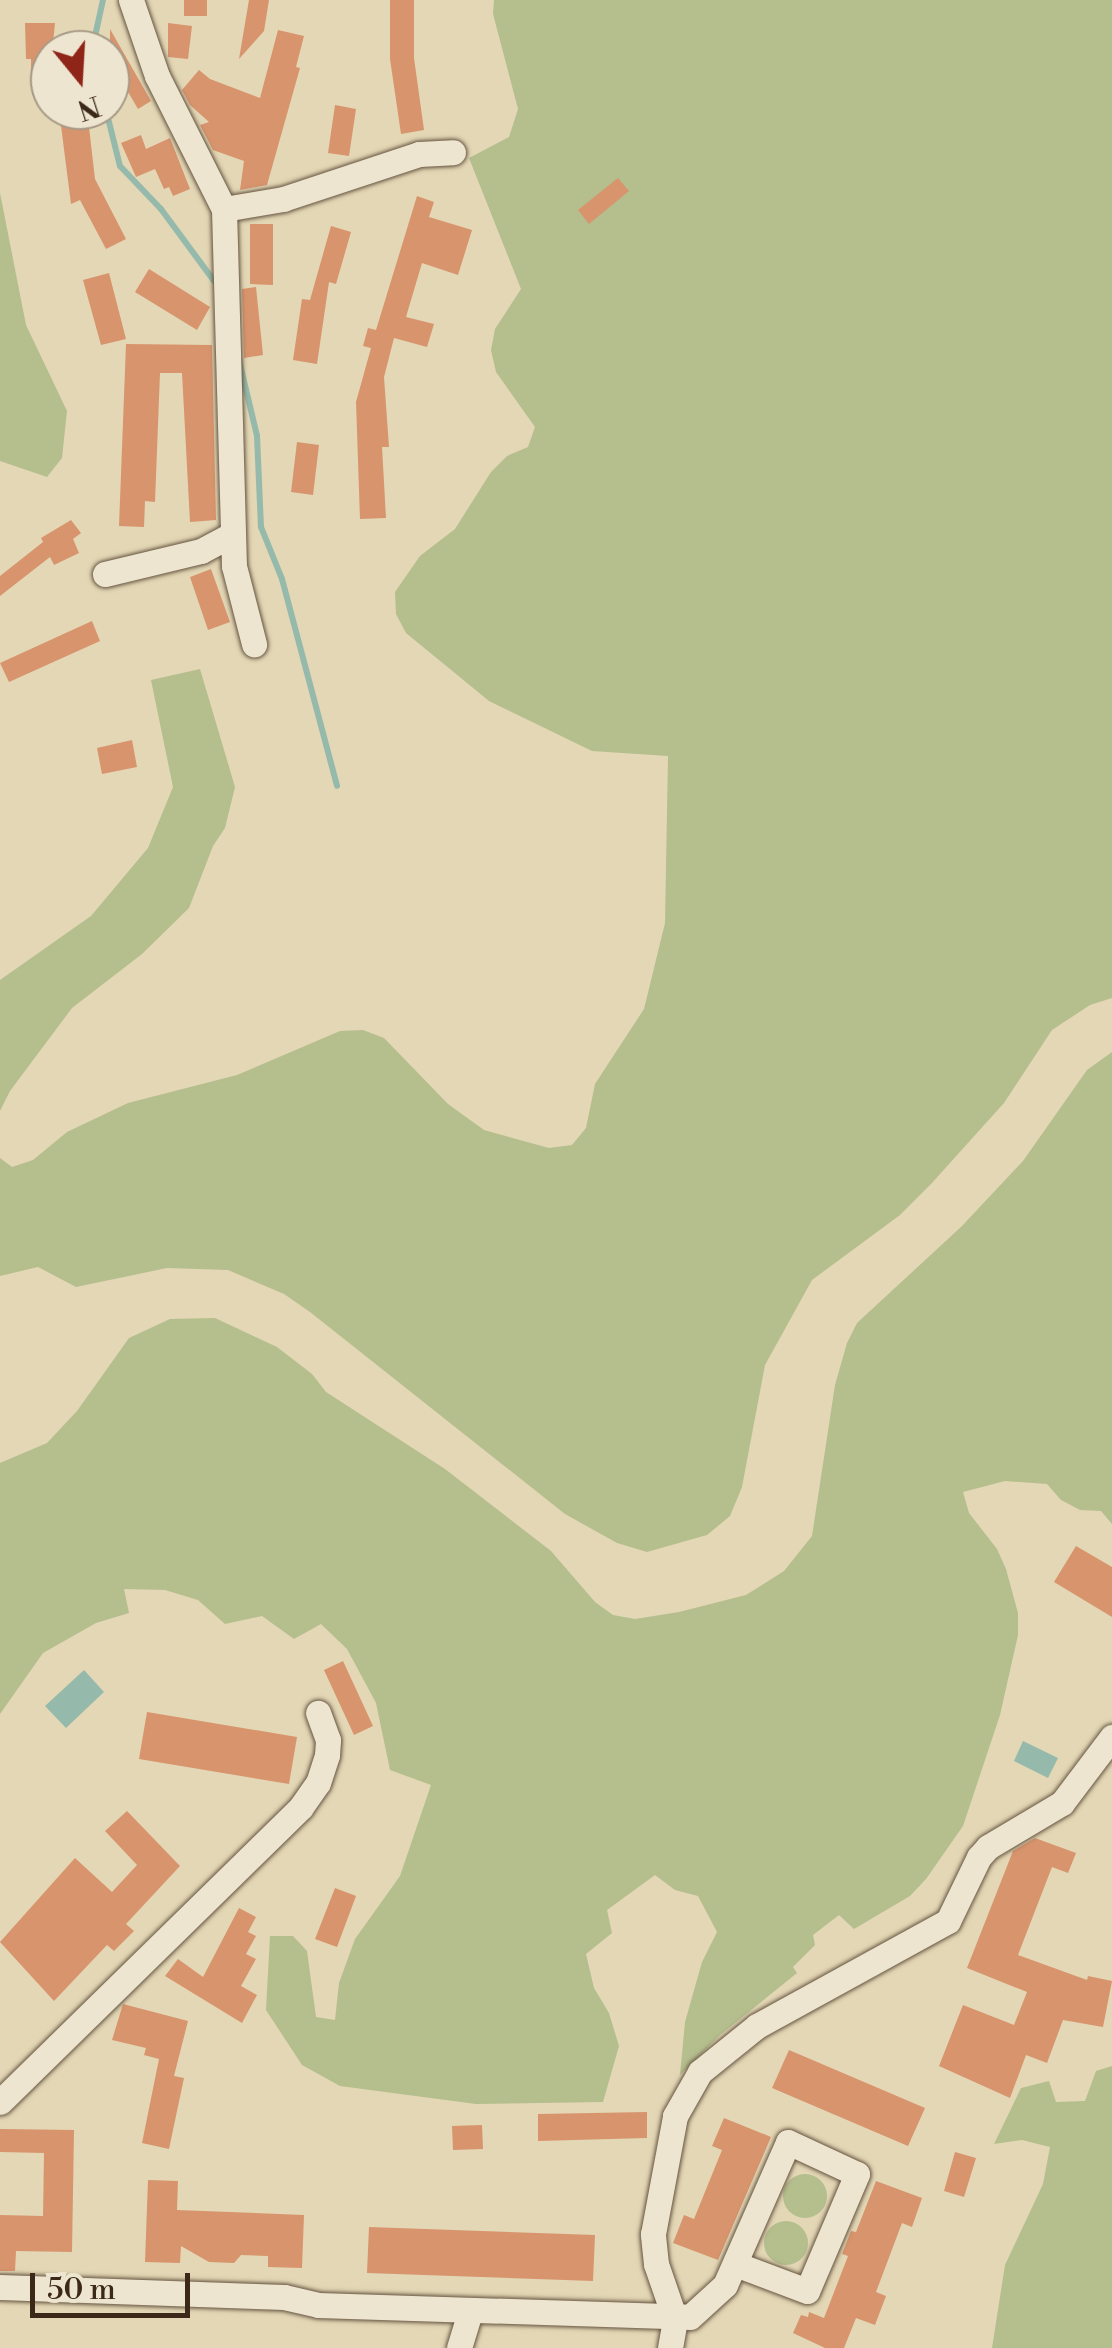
<!DOCTYPE html>
<style>
body{margin:0}
#map{position:relative;width:1112px;height:2348px;overflow:hidden;background:#e3d7b5;font-family:"Libre Bodoni",serif}
div>[style]{position:absolute}
[style*='--x']{left:calc(var(--x)*1px);top:calc(var(--y)*1px);width:calc(var(--w)*1px);rotate:calc(var(--a)*1deg)}
.green>*{inset:0;background:#b5be8d}
.round{border-radius:50%}
.water>*{inset:0;background:#95baab}
.stream>*{height:6px;margin:-3px;padding:0 3px;transform-origin:3px;border-radius:3px;background:#95baab}
.building>*{inset:0;background:#d8946d}
.roads{filter:drop-shadow(0 0 2px #655440) drop-shadow(0 0 2px #655440)}
.street>*{height:25px;margin:-12.5px;padding:0 12.5px;transform-origin:12.5px;border-radius:12.5px;background:#ede5cf}
span{translate:-50% -50%;white-space:nowrap;text-align:center;line-height:1.15;-webkit-text-stroke:10px #ede5cf;paint-order:stroke}
.north{position:absolute;left:30px;top:30px;width:100px;height:100px;box-sizing:border-box;background:#ede5cf;border:2px solid #a69986;border-radius:50%;rotate:162deg;font-size:28px;font-weight:700;line-height:40px;text-align:center;color:#3b2819}
.north::after{content:'';display:block;margin:auto;width:35px;height:45px;background:#8f2418;clip-path:polygon(50% 0,100% 100%,50% 72%,0 100%)}
.scale{position:absolute;left:30px;top:2273px;width:160px;height:45px;box-sizing:border-box;border:5px solid #3b2819;border-top:0;padding-left:12px;font-size:30px;line-height:35px;white-space:nowrap;color:#3b2819;-webkit-text-stroke:8px #ede5cf;paint-order:stroke}
</style>
<div id="map">
<div class="green">
<div style="clip-path:polygon(494px 0,1112px 0,1112px 998px,1090px 1005px,1052px 1030px,1004px 1103px,931px 1184px,900px 1215px,812px 1280px,765px 1365px,742px 1487px,730px 1516px,707px 1535px,647px 1552px,617px 1543px,565px 1514px,310px 1312px,284px 1294px,228px 1270px,167px 1268px,76px 1287px,38px 1267px,0 1276px,0 1158px,12px 1167px,33px 1160px,67px 1132px,128px 1103px,237px 1075px,340px 1031px,363px 1030px,384px 1038px,448px 1104px,484px 1130px,549px 1148px,572px 1145px,586px 1128px,595px 1084px,644px 1009px,665px 923px,668px 756px,592px 751px,489px 701px,406px 633px,396px 614px,395px 592px,420px 556px,455px 529px,491px 472px,507px 456px,528px 447px,535px 427px,496px 372px,491px 350px,495px 329px,521px 289px,469px 158px,509px 137px,518px 109px,493px 14px)"></div>
<div style="clip-path:polygon(0 193px,26px 325px,67px 411px,62px 458px,47px 477px,0 461px)"></div>
<div style="clip-path:polygon(200px 669px,235px 787px,225px 828px,213px 846px,189px 908px,142px 954px,72px 1008px,10px 1091px,0 1111px,0 980px,91px 916px,148px 848px,173px 787px,151px 680px)"></div>
<div style="clip-path:polygon(1112px 1052px,1112px 1524px,1101px 1511px,1080px 1510px,1061px 1500px,1047px 1484px,1005px 1481px,963px 1492px,969px 1513px,997px 1549px,1006px 1569px,1018px 1613px,1018px 1635px,1000px 1715px,963px 1826px,926px 1879px,910px 1896px,854px 1929px,839px 1915px,813px 1935px,815px 1945px,793px 1967px,797px 1973px,719px 2036px,680px 2075px,685px 2022px,702px 1962px,717px 1932px,698px 1896px,675px 1890px,655px 1875px,607px 1910px,612px 1933px,586px 1954px,594px 1988px,609px 2013px,619px 2046px,603px 2102px,476px 2104px,340px 2086px,302px 2065px,266px 2010px,270px 1936px,293px 1936px,307px 1951px,316px 2017px,335px 2020px,339px 1983px,355px 1939px,400px 1876px,431px 1785px,390px 1770px,376px 1703px,347px 1649px,321px 1624px,294px 1639px,262px 1616px,225px 1624px,198px 1600px,165px 1590px,124px 1589px,129px 1613px,96px 1623px,43px 1653px,0 1714px,0 1463px,47px 1443px,77px 1411px,129px 1338px,170px 1319px,215px 1318px,277px 1347px,312px 1374px,326px 1392px,445px 1469px,551px 1551px,595px 1602px,613px 1615px,635px 1619px,679px 1612px,746px 1595px,784px 1571px,812px 1536px,835px 1385px,847px 1343px,857px 1323px,962px 1226px,1023px 1161px,1087px 1070px)"></div>
<div style="clip-path:polygon(1112px 2066px,1112px 2348px,992px 2348px,1005px 2265px,1043px 2184px,1050px 2147px,1022px 2140px,994px 2144px,1021px 2088px,1049px 2081px,1056px 2102px,1085px 2101px,1096px 2071px)"></div>
<div class="round" style="left:783px;top:2174px;width:44px;height:44px"></div>
<div class="round" style="left:764px;top:2221px;width:44px;height:44px"></div>
</div>
<div class="water">
<div style="clip-path:polygon(84px 1670px,104px 1692px,66px 1728px,45px 1706px)"></div>
<div style="clip-path:polygon(1023px 1741px,1058px 1758px,1048px 1778px,1014px 1761px)"></div>
</div>
<div class="stream">
<div style="--x:92;--y:50;--w:51;--a:-77.6"></div>
<div style="--x:106;--y:110;--w:58;--a:76"></div>
<div style="--x:120;--y:166;--w:59;--a:46.4"></div>
<div style="--x:161;--y:209;--w:89;--a:53.6"></div>
<div style="--x:238;--y:356;--w:82;--a:76.6"></div>
<div style="--x:257;--y:436;--w:91;--a:87.5"></div>
<div style="--x:261;--y:527;--w:56;--a:68"></div>
<div style="--x:282;--y:579;--w:214;--a:75.1"></div>
</div>
<div class="building">
<div style="clip-path:polygon(184px 0,207px 0,207px 16px,184px 16px)"></div>
<div style="clip-path:polygon(249px 0,269px 0,264px 31px,239px 59px)"></div>
<div style="clip-path:polygon(390px 0,414px 0,414px 58px,424px 130px,401px 134px,390px 59px)"></div>
<div style="clip-path:polygon(25px 23px,55px 23px,50px 73px,31px 73px,31px 59px,26px 59px)"></div>
<div style="clip-path:polygon(168px 23px,192px 26px,188px 59px,168px 57px)"></div>
<div style="clip-path:polygon(110px 29px,151px 101px,138px 109px,110px 61px)"></div>
<div style="clip-path:polygon(278px 30px,304px 36px,296px 67px,300px 68px,267px 185px,240px 190px,244px 161px,213px 150px,200px 125px,209px 122px,190px 105px,182px 90px,199px 70px,210px 79px,260px 98px)"></div>
<div style="clip-path:polygon(335px 105px,356px 109px,349px 156px,328px 153px)"></div>
<div style="clip-path:polygon(59px 110px,87px 110px,95px 179px,126px 239px,106px 249px,80px 200px,71px 204px)"></div>
<div style="clip-path:polygon(141px 135px,146px 149px,170px 138px,190px 189px,173px 196px,169px 187px,164px 189px,155px 169px,136px 177px,121px 143px)"></div>
<div style="clip-path:polygon(618px 178px,629px 191px,589px 224px,578px 210px)"></div>
<div style="clip-path:polygon(417px 196px,434px 202px,429px 217px,472px 230px,458px 275px,422px 263px,406px 317px,434px 324px,427px 347px,394px 338px,384px 377px,389px 447px,382px 447px,386px 518px,360px 519px,356px 402px,371px 348px,363px 346px,368px 328px,376px 330px)"></div>
<div style="clip-path:polygon(250px 224px,273px 224px,273px 285px,250px 284px)"></div>
<div style="clip-path:polygon(331px 226px,351px 232px,336px 284px,329px 282px,317px 364px,293px 360px,302px 299px,310px 300px)"></div>
<div style="clip-path:polygon(149px 269px,210px 307px,197px 330px,135px 292px)"></div>
<div style="clip-path:polygon(109px 273px,126px 339px,101px 345px,83px 280px)"></div>
<div style="clip-path:polygon(256px 287px,263px 355px,244px 358px,242px 289px)"></div>
<div style="clip-path:polygon(126px 344px,212px 345px,216px 520px,190px 522px,182px 373px,160px 373px,155px 502px,145px 501px,144px 527px,119px 526px)"></div>
<div style="clip-path:polygon(297px 442px,319px 445px,313px 495px,291px 492px)"></div>
<div style="clip-path:polygon(71px 520px,81px 533px,73px 539px,79px 553px,54px 565px,50px 557px,0 596px,0 576px,43px 542px,41px 538px)"></div>
<div style="clip-path:polygon(211px 569px,230px 622px,208px 630px,190px 577px)"></div>
<div style="clip-path:polygon(92px 621px,100px 641px,9px 682px,0 663px)"></div>
<div style="clip-path:polygon(132px 740px,137px 767px,102px 774px,97px 748px)"></div>
<div style="clip-path:polygon(1076px 1546px,1112px 1567px,1112px 1617px,1054px 1582px)"></div>
<div style="clip-path:polygon(343px 1661px,373px 1726px,354px 1735px,324px 1670px)"></div>
<div style="clip-path:polygon(147px 1712px,297px 1737px,289px 1784px,139px 1759px)"></div>
<div style="clip-path:polygon(127px 1811px,180px 1866px,126px 1924px,134px 1931px,114px 1951px,107px 1945px,54px 2001px,0 1942px,75px 1858px,112px 1892px,137px 1865px,105px 1831px)"></div>
<div style="clip-path:polygon(1035px 1838px,1076px 1853px,1068px 1873px,1052px 1867px,1018px 1955px,1087px 1980px,1088px 1976px,1112px 1981px,1103px 2027px,1063px 2020px,1047px 2063px,1026px 2055px,1010px 2098px,939px 2066px,963px 2005px,1014px 2025px,1027px 1992px,967px 1968px,1013px 1851px)"></div>
<div style="clip-path:polygon(335px 1888px,356px 1896px,337px 1947px,315px 1939px)"></div>
<div style="clip-path:polygon(239px 1908px,256px 1917px,248px 1932px,256px 1936px,246px 1954px,256px 1959px,241px 1986px,257px 1995px,242px 2023px,165px 1976px,178px 1959px,203px 1977px)"></div>
<div style="clip-path:polygon(123px 2004px,188px 2021px,174px 2076px,184px 2078px,169px 2149px,142px 2143px,159px 2059px,144px 2055px,146px 2048px,112px 2040px)"></div>
<div style="clip-path:polygon(789px 2050px,925px 2108px,908px 2146px,772px 2088px)"></div>
<div style="clip-path:polygon(647px 2112px,647px 2138px,538px 2141px,538px 2114px)"></div>
<div style="clip-path:polygon(724px 2118px,771px 2137px,718px 2260px,673px 2243px,684px 2215px,694px 2219px,722px 2150px,712px 2146px)"></div>
<div style="clip-path:polygon(482px 2125px,483px 2149px,453px 2150px,452px 2126px)"></div>
<div style="clip-path:polygon(0 2129px,74px 2130px,72px 2252px,16px 2251px,15px 2271px,0 2271px,0 2215px,43px 2216px,44px 2153px,0 2152px)"></div>
<div style="clip-path:polygon(955px 2152px,976px 2158px,964px 2197px,944px 2191px)"></div>
<div style="clip-path:polygon(148px 2180px,178px 2181px,177px 2210px,304px 2215px,302px 2268px,268px 2267px,268px 2256px,241px 2255px,234px 2263px,209px 2262px,181px 2246px,180px 2263px,145px 2262px)"></div>
<div style="clip-path:polygon(876px 2181px,922px 2198px,912px 2227px,902px 2223px,876px 2292px,886px 2296px,875px 2325px,856px 2318px,844px 2348px,825px 2348px,793px 2333px,801px 2315px,808px 2317px,809px 2312px,824px 2318px,848px 2256px,842px 2254px,851px 2231px,856px 2232px)"></div>
<div style="clip-path:polygon(369px 2227px,595px 2235px,593px 2281px,367px 2273px)"></div>
</div>
<div class="roads">
<div class="street">
<div style="--x:131;--y:0;--w:80;--a:71.1"></div>
<div style="--x:157;--y:76;--w:149;--a:63.3"></div>
<div style="--x:224;--y:209;--w:357;--a:88.4"></div>
<div style="--x:234;--y:566;--w:81;--a:75.6"></div>
<div style="--x:224;--y:209;--w:60;--a:-9.6"></div>
<div style="--x:283;--y:199;--w:143;--a:-18.3"></div>
<div style="--x:419;--y:154;--w:34;--a:-3"></div>
<div style="--x:105;--y:574;--w:99;--a:-13.5"></div>
<div style="--x:201;--y:551;--w:36;--a:-28"></div>
<div style="--x:0;--y:2102;--w:421;--a:-44.4"></div>
<div style="--x:301;--y:1807;--w:29;--a:-55"></div>
<div style="--x:318;--y:1783;--w:29;--a:-72"></div>
<div style="--x:327;--y:1755;--w:15;--a:-86"></div>
<div style="--x:328;--y:1740;--w:29;--a:-110"></div>
<div style="--x:0;--y:2287;--w:284;--a:2"></div>
<div style="--x:284;--y:2297;--w:35;--a:13"></div>
<div style="--x:318;--y:2305;--w:372;--a:1.8"></div>
<div style="--x:690;--y:2317;--w:47;--a:-42.4"></div>
<div style="--x:725;--y:2285;--w:156;--a:-66.2"></div>
<div style="--x:788;--y:2142;--w:76;--a:24.9"></div>
<div style="--x:857;--y:2174;--w:127;--a:113.1"></div>
<div style="--x:807;--y:2291;--w:77;--a:-159.4"></div>
<div style="--x:459;--y:2348;--w:39;--a:-73"></div>
<div style="--x:670;--y:2348;--w:29;--a:-80"></div>
<div style="--x:675;--y:2319;--w:58;--a:-109.1"></div>
<div style="--x:656;--y:2264;--w:30;--a:-96"></div>
<div style="--x:653;--y:2234;--w:120;--a:-79.4"></div>
<div style="--x:675;--y:2116;--w:51;--a:-60.4"></div>
<div style="--x:700;--y:2072;--w:73;--a:-38.9"></div>
<div style="--x:757;--y:2026;--w:218;--a:-28.8"></div>
<div style="--x:948;--y:1921;--w:71;--a:-64.2"></div>
<div style="--x:979;--y:1857;--w:13;--a:-48"></div>
<div style="--x:988;--y:1847;--w:86;--a:-30.7"></div>
<div style="--x:1062;--y:1803;--w:83;--a:-52.9"></div>
</div>
</div>
<div class="north">N</div>
<div class="scale">50 m</div>
</div>
